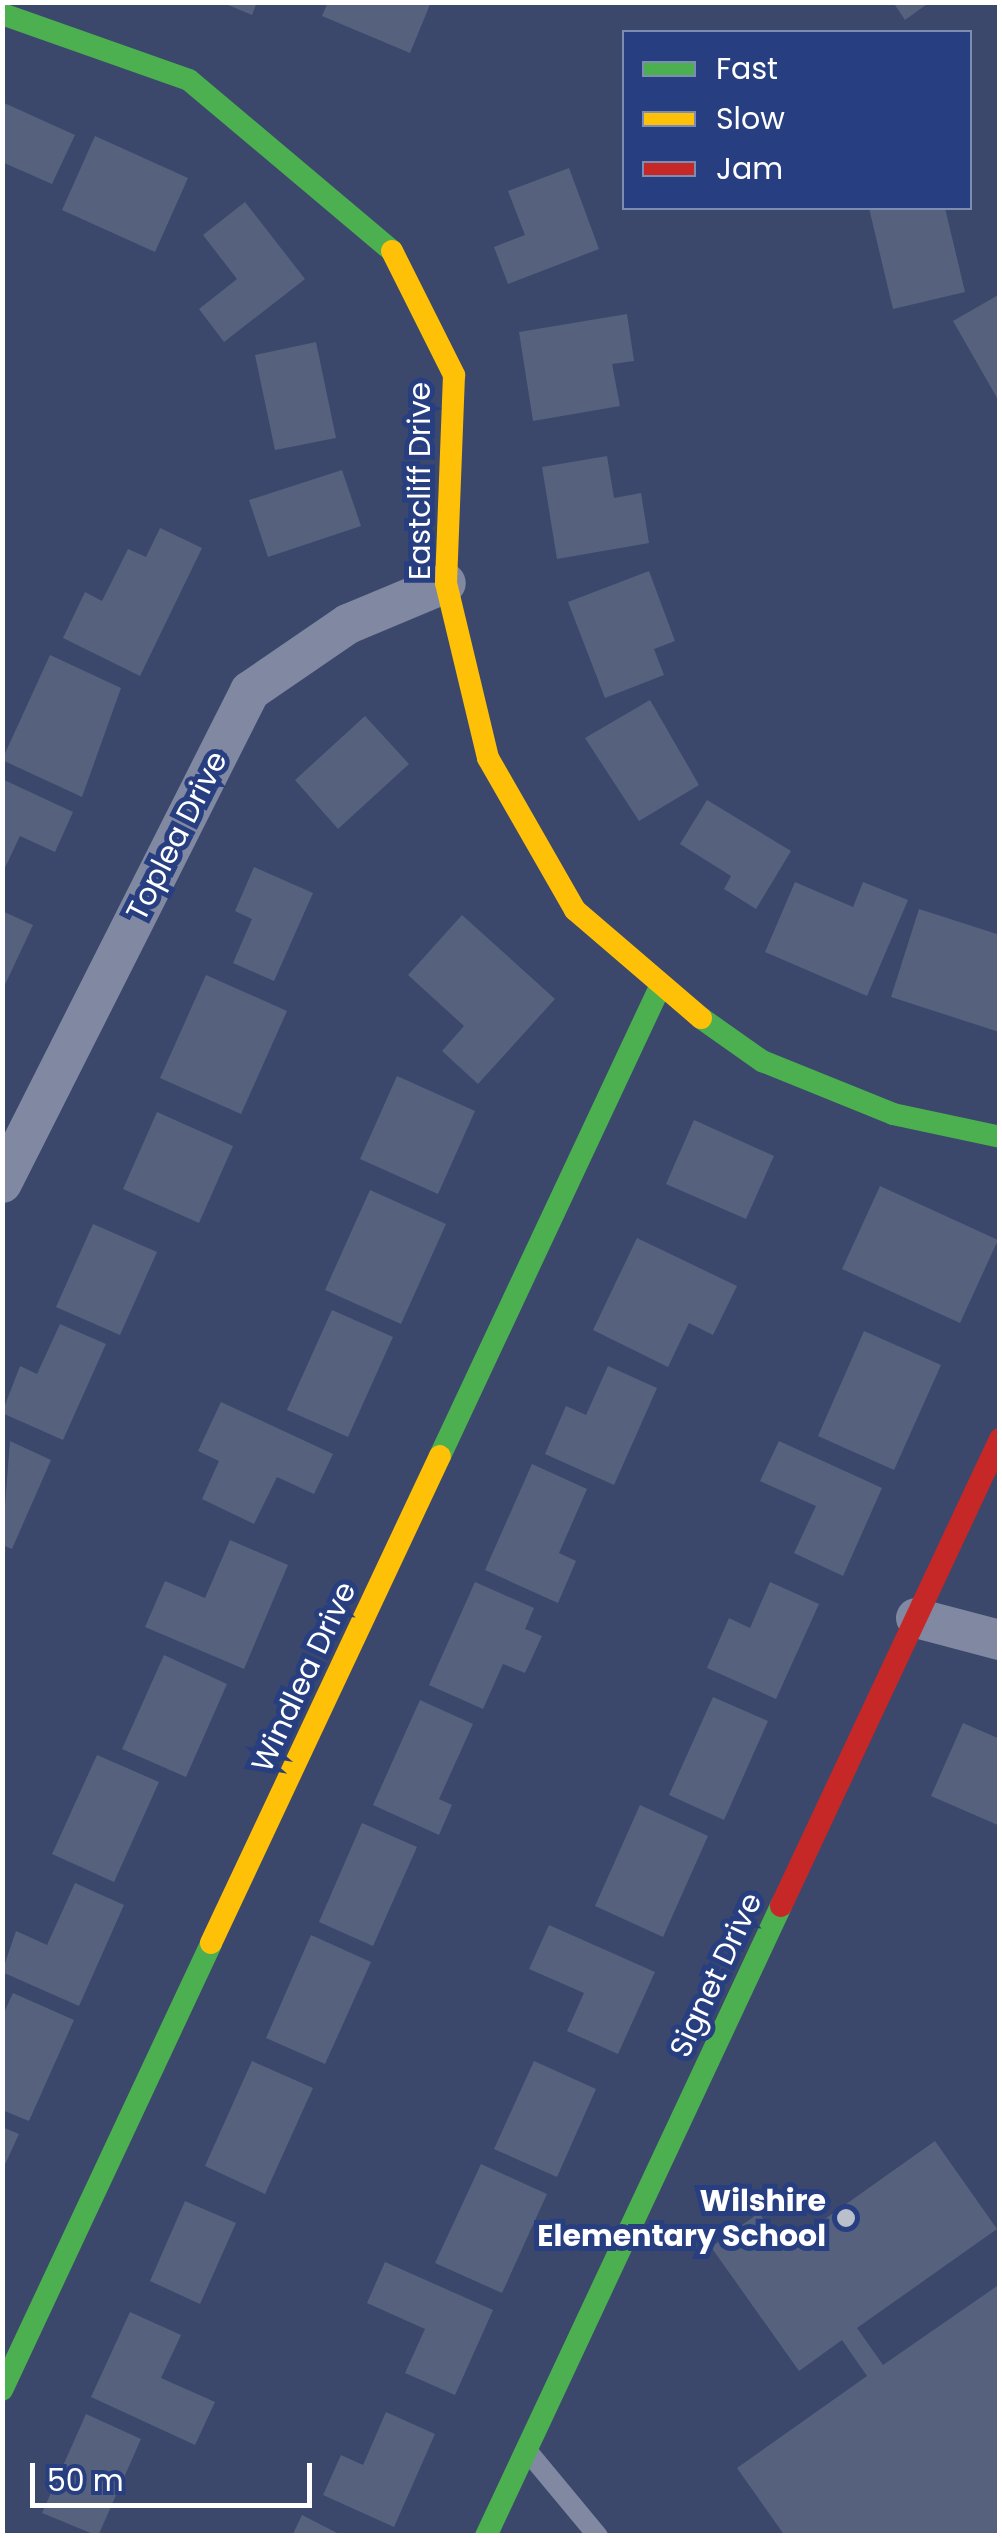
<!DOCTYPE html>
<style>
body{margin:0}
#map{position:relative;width:1002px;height:2538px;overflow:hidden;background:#3b486c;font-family:Poppins,sans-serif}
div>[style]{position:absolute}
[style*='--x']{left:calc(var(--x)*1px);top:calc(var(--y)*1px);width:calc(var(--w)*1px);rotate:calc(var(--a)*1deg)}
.building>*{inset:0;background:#56617e}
.lane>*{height:20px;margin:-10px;padding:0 10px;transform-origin:10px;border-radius:10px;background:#8189a2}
.street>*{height:40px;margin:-20px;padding:0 20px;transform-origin:20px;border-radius:20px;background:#8189a2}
.fast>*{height:22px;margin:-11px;padding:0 11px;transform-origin:11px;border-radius:11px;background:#4caf50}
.slow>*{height:22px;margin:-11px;padding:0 11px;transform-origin:11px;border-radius:11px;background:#ffc107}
.jam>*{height:22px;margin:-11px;padding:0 11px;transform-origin:11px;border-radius:11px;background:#c62828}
.dots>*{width:28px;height:28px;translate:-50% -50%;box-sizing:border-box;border:5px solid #273f80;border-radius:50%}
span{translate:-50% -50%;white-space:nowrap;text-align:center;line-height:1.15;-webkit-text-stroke:10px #273f80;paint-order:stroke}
.street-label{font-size:30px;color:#fff}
.poi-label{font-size:30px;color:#fff;font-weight:700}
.right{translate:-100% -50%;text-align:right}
.frame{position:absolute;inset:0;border:5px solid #fff;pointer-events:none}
.legend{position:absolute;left:622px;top:30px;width:350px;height:180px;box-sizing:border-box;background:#273f80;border:2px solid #7d8cb3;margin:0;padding:12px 18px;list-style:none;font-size:30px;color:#fff}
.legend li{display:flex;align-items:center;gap:20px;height:50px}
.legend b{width:50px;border:2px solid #7d8cb3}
.scale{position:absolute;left:30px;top:2463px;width:282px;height:45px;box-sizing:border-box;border:5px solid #fff;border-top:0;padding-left:12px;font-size:30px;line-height:35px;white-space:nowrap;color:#fff;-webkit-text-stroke:8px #273f80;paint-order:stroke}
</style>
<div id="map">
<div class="building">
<div style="clip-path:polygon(221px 2px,257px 2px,252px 15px)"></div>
<div style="clip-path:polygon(328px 2px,431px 2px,410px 53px,322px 16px)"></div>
<div style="clip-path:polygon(893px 2px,930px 2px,905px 20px)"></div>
<div style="clip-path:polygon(2px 102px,75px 135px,52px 184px,2px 162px)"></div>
<div style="clip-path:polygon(95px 136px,188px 178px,155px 252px,62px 210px)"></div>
<div style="clip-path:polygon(569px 168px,599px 249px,508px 284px,494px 247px,525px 235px,508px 191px)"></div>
<div style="clip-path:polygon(245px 202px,305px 279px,224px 342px,199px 309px,237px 279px,203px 235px)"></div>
<div style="clip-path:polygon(869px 208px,945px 208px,965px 292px,893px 309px)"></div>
<div style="clip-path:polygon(1000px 294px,1000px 403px,953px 321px)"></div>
<div style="clip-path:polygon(627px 314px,634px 361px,612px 364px,620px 406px,533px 421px,519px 332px)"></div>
<div style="clip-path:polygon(316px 342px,336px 438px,275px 450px,255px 355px)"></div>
<div style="clip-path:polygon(607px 456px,614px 498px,641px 493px,649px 543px,557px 559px,542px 467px)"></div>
<div style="clip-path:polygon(342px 470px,361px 526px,268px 557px,249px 500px)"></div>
<div style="clip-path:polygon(160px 528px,202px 548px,140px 676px,63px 638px,85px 592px,102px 601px,128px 549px,146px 557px)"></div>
<div style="clip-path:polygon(649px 571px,675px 641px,654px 649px,664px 675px,605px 698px,568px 602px)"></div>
<div style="clip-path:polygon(50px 655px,121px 688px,82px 797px,2px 760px)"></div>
<div style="clip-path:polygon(650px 700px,699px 785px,639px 821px,585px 738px)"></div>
<div style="clip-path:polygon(365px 716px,409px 764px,338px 829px,295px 780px)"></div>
<div style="clip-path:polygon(2px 779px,73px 812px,55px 852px,20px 836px,2px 874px)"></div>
<div style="clip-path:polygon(707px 800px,791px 851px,756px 909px,724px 889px,731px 876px,680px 844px)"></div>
<div style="clip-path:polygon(254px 867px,313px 893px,274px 981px,233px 963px,252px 919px,235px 911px)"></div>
<div style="clip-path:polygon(795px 882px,853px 907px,863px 882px,908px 900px,867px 996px,765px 952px)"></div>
<div style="clip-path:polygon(919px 909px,1000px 935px,999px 1032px,891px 997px)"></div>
<div style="clip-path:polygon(2px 911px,33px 925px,2px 991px)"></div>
<div style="clip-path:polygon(462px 915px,555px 999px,478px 1084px,442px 1051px,464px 1026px,408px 975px)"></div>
<div style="clip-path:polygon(206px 975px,287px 1011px,241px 1114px,160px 1078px)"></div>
<div style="clip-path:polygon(397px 1076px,475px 1111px,438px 1194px,360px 1159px)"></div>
<div style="clip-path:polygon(157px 1112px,233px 1146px,199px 1223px,123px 1189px)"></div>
<div style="clip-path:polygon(694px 1120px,774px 1156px,746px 1219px,666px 1184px)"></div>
<div style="clip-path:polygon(880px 1186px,998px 1240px,960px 1323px,842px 1269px)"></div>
<div style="clip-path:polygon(370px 1190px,446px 1224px,401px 1324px,325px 1290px)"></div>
<div style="clip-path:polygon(93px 1224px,157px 1252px,120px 1335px,56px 1307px)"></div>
<div style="clip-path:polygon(637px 1238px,737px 1286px,713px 1335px,689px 1323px,668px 1367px,593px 1330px)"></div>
<div style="clip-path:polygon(332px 1310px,393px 1337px,348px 1437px,287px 1410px)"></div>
<div style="clip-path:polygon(60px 1324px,106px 1344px,63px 1440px,2px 1413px,20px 1366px,37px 1374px)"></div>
<div style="clip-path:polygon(864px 1331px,941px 1365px,894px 1470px,818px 1436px)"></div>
<div style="clip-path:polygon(608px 1366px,657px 1388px,614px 1485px,545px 1454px,566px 1406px,586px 1415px)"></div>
<div style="clip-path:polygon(221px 1402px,333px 1454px,314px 1494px,277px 1477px,254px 1524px,202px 1499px,219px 1461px,198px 1451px)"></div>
<div style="clip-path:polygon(10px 1441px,51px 1460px,12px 1549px,2px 1545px)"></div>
<div style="clip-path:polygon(779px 1441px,882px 1488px,843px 1576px,794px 1553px,816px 1506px,760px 1481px)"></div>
<div style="clip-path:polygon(532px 1464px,587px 1489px,559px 1553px,576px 1561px,558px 1603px,485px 1570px)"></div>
<div style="clip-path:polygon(230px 1540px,288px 1565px,244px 1669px,145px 1627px,165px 1581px,205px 1598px)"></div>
<div style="clip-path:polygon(475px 1582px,534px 1608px,525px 1629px,542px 1636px,525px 1673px,503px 1664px,483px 1709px,429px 1685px)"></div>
<div style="clip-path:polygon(770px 1582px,819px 1604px,776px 1699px,707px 1668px,729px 1618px,750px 1628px)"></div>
<div style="clip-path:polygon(164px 1655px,227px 1684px,186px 1777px,122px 1749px)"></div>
<div style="clip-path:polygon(713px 1697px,768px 1721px,724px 1820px,669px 1795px)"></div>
<div style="clip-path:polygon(420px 1700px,473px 1724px,439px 1799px,452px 1805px,439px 1835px,373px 1805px)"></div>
<div style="clip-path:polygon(963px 1723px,1000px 1739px,1000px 1826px,931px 1796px)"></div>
<div style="clip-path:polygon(97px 1755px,159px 1782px,114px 1882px,52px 1854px)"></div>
<div style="clip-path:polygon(640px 1805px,708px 1836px,663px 1937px,595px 1906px)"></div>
<div style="clip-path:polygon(362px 1823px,417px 1847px,373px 1946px,319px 1922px)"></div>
<div style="clip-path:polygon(75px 1883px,124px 1905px,79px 2006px,2px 1972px,16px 1931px,47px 1945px)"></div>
<div style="clip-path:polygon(549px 1925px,655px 1972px,618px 2054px,567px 2031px,584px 1993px,529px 1969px)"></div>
<div style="clip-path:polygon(311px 1935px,371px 1962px,325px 2064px,266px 2038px)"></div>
<div style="clip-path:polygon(13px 1993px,74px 2020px,29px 2121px,2px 2110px,2px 2017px)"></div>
<div style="clip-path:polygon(252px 2061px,313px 2088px,265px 2194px,205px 2166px)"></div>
<div style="clip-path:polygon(534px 2061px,596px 2089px,557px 2177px,494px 2149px)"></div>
<div style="clip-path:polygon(2px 2127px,19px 2134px,2px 2171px)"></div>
<div style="clip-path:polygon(935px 2141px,997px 2229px,857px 2328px,883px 2365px,1000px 2284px,1000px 2536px,785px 2536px,737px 2468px,867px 2376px,842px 2340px,799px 2371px,711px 2247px,759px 2213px,784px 2248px)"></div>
<div style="clip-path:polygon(481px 2164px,547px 2194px,502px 2293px,435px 2263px)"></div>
<div style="clip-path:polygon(185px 2201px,236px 2223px,200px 2304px,150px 2281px)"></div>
<div style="clip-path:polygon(385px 2262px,493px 2310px,455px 2395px,405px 2373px,425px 2329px,367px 2303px)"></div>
<div style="clip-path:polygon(130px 2312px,181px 2335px,161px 2378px,215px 2402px,195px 2445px,91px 2397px)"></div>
<div style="clip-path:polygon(386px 2412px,435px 2434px,394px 2527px,323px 2495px,341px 2455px,363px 2465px)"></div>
<div style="clip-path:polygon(86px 2414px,141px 2439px,98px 2536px,42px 2513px)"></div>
<div style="clip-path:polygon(302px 2515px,343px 2536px,292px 2536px)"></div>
</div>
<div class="lane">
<div style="--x:529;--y:2453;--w:108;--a:50.3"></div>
</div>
<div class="street">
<div style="--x:2;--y:1183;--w:551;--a:-63.25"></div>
<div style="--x:250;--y:691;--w:119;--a:-34.4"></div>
<div style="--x:348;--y:624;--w:106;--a:-22.7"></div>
<div style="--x:916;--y:1618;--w:87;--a:14.7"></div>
</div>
<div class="fast">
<div style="--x:2;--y:14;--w:198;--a:19.4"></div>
<div style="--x:189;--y:80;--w:265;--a:40.1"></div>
<div style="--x:701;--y:1018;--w:75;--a:35.2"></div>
<div style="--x:762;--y:1061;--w:141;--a:22"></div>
<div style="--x:893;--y:1114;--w:109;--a:12.1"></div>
<div style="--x:440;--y:1456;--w:516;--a:-64.88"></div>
<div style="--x:2;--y:2390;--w:493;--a:-64.9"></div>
<div style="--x:486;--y:2536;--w:696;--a:-64.91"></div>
</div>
<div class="slow">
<div style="--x:392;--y:251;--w:139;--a:63.4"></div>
<div style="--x:454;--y:375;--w:208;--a:92.2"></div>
<div style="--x:446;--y:583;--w:180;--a:76.5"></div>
<div style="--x:488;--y:758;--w:175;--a:60.2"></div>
<div style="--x:575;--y:910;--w:166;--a:40.6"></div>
<div style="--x:211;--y:1943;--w:538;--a:-64.82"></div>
</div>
<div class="jam">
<div style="--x:781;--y:1906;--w:516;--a:-64.88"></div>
</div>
<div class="dots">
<div style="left:846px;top:2218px;background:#babfcc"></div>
</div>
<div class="street-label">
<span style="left:420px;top:481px;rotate:-90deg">Eastcliff Drive</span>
<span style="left:177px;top:836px;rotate:-63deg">Toplea Drive</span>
<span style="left:304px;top:1677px;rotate:-65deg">Windlea Drive</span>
<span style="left:716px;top:1975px;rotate:-65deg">Signet Drive</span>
</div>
<div class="poi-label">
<span class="right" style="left:826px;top:2218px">Wilshire<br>Elementary School</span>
</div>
<div class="frame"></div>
<ul class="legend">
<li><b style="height:12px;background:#4caf50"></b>Fast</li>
<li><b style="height:12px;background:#ffc107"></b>Slow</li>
<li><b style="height:12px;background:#c62828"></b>Jam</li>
</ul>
<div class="scale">50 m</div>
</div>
